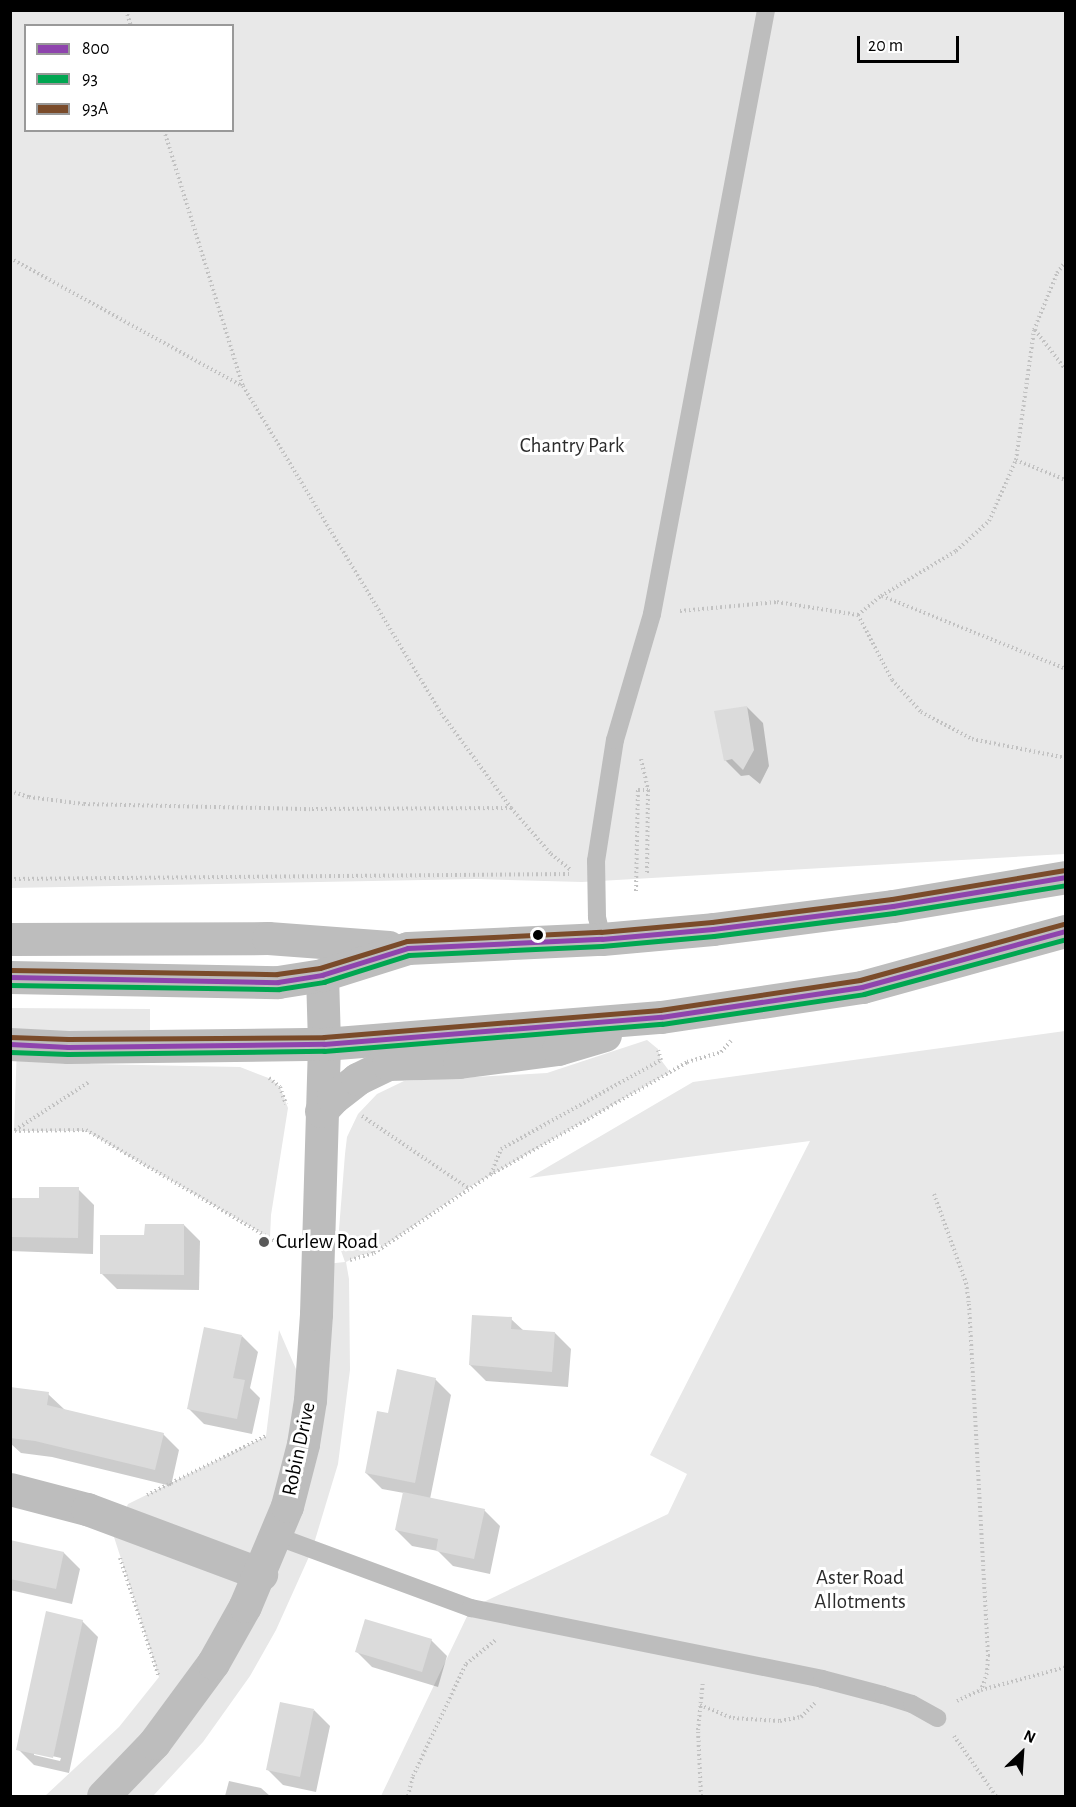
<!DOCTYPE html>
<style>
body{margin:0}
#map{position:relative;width:1076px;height:1807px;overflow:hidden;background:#fff;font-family:"Alegreya Sans",sans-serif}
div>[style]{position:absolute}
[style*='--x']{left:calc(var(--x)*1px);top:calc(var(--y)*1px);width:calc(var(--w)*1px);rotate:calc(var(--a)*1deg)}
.green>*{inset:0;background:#e8e8e8}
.shadow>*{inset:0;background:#0003}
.building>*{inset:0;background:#dbdbdb}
.path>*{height:4px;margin-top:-2px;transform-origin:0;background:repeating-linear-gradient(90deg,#c2c2c2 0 1.5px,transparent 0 4.5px)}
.service>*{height:18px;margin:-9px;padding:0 9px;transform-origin:9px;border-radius:9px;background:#bdbdbd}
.minor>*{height:33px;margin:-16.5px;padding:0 16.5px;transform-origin:16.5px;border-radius:16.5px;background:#bdbdbd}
.tertiary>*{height:33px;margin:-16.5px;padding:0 16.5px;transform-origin:16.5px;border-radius:16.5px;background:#bdbdbd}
.primary>*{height:33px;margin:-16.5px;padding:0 16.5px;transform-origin:16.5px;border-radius:16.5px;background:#bdbdbd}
.bus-1>*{height:4.5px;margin:-2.25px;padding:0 2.25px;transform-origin:2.25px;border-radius:2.25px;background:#8e44ad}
.bus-2>*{height:4.5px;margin:-2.25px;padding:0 2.25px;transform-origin:2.25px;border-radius:2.25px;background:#00a651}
.bus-3>*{height:4.5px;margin:-2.25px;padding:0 2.25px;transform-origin:2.25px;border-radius:2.25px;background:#7a4b2a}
.dots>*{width:16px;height:16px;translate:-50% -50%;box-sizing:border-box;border:3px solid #fff;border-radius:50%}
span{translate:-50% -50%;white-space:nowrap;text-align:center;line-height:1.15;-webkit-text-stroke:6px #fff;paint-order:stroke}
.park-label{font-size:21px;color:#2c2c2c}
.poi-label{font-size:21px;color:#000}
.left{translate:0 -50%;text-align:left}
.street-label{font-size:21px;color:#000}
.frame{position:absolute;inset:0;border:12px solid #000;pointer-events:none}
.legend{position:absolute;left:24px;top:24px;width:210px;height:108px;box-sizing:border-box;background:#fff;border:2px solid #999;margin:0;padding:8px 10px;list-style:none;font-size:18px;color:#000}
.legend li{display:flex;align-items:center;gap:12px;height:30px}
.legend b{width:30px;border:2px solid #999}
.north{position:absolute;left:992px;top:1723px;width:60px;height:60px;-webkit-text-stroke:4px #fff;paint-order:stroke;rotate:25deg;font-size:16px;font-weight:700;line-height:24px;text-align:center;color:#000}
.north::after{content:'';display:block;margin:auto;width:21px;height:27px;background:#000;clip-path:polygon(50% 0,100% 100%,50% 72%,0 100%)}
.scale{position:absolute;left:857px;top:36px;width:102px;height:27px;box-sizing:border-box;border:3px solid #000;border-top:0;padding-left:8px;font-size:18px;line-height:21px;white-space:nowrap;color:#000;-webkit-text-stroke:4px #fff;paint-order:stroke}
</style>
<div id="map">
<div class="green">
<div style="clip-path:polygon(evenodd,11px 11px,1065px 11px,1065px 854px,582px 882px,476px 879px,11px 888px,11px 11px,26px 26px,232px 26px,232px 130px,26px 130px,26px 26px)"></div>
<div style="clip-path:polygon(11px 1008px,150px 1009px,150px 1039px,11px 1039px)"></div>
<div style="clip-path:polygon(1065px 1031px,1065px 1796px,381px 1796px,471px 1608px,668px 1514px,687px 1474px,650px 1455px,810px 1141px,529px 1178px,693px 1082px)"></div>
<div style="clip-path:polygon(647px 1040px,658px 1049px,661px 1060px,670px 1072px,468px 1188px,374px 1253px,360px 1255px,346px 1262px,349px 1279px,350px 1370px,338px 1464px,312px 1550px,276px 1630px,250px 1676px,203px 1742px,153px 1796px,45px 1796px,119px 1727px,159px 1677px,114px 1537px,128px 1504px,266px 1436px,279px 1330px,309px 1399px,316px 1265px,345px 1262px,338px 1242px,345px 1154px,347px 1137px,358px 1114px,377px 1094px,404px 1081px,547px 1073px)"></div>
<div style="clip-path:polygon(17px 1045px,68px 1047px,91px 1064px,240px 1067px,271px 1079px,280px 1087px,288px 1108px,271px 1215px,270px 1238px,86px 1131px,14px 1131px)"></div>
</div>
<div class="shadow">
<div style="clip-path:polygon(747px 707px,763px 723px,769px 766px,760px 784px,749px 775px,741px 776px,725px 760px)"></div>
<div style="clip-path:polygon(78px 1189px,94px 1205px,93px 1254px,10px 1251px,10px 1199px,40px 1200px)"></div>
<div style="clip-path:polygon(184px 1225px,200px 1241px,199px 1290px,117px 1289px,101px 1273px,146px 1237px)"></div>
<div style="clip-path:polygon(511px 1319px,524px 1331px,555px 1333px,571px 1349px,568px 1387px,486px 1381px,470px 1365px)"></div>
<div style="clip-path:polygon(242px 1336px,258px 1352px,250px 1388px,260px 1398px,252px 1434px,204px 1424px,188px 1408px)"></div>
<div style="clip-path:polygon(435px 1379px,451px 1395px,430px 1499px,484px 1510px,500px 1526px,490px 1574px,453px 1566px,438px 1551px,412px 1546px,396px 1530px,404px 1493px,382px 1489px,366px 1473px,390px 1415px)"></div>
<div style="clip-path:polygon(10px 1388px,48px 1394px,65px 1410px,163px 1434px,179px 1450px,171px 1486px,52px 1457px,21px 1453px,10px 1443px)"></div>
<div style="clip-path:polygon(10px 1542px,64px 1553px,80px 1569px,72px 1604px,10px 1590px)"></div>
<div style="clip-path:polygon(evenodd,82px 1621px,98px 1637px,69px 1773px,34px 1765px,18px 1749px,82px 1621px,34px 1752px,61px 1758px,60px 1761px,34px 1755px,34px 1752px)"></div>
<div style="clip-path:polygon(431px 1640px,447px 1656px,438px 1687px,372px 1667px,357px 1652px)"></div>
<div style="clip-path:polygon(314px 1710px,330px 1726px,316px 1792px,283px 1785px,267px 1769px)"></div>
<div style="clip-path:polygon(229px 1781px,261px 1788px,270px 1796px,225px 1796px)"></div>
</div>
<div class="building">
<div style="clip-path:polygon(747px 706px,754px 750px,743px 770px,732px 759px,724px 761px,714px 711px)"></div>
<div style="clip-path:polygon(39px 1187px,79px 1187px,78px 1238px,10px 1237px,10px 1198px,39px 1198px)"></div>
<div style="clip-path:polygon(145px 1224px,184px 1224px,184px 1275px,100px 1274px,100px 1235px,144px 1235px)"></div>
<div style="clip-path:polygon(472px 1315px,512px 1317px,511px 1329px,555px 1332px,552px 1372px,469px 1365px)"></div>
<div style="clip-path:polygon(204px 1327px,242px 1335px,233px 1378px,245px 1380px,237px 1419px,187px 1409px)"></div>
<div style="clip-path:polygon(397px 1369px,436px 1378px,415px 1483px,365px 1473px,377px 1411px,388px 1413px)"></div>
<div style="clip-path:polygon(10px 1387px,49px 1392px,47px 1405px,164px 1433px,155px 1470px,35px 1441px,10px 1438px)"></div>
<div style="clip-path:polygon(403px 1492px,485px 1509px,474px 1559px,436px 1551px,438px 1539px,395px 1530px)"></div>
<div style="clip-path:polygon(10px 1540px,64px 1552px,56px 1589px,10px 1579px)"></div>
<div style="clip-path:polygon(46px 1611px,83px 1620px,53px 1758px,16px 1750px)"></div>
<div style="clip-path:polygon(365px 1619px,432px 1639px,422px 1672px,355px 1652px)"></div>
<div style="clip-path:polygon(280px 1702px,314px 1709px,300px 1777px,266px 1770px)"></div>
</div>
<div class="path">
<div style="--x:126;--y:10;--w:17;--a:73"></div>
<div style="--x:164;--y:130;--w:268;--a:72.9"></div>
<div style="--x:243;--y:386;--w:382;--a:58.8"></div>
<div style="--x:441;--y:713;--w:118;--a:53.6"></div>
<div style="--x:511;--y:808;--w:61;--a:49"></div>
<div style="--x:551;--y:854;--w:26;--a:39"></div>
<div style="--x:10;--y:258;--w:265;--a:28.9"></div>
<div style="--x:1035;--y:330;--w:51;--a:52.2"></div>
<div style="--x:1016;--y:460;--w:54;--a:21.8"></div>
<div style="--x:882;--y:596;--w:198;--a:21.6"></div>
<div style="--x:680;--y:611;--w:97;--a:-5.3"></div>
<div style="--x:777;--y:602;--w:82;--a:9.1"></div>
<div style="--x:858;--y:615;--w:73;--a:62.4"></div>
<div style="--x:892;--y:680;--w:43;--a:47.8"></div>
<div style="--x:921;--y:712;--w:58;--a:27.9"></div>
<div style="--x:972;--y:739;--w:96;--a:11.4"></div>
<div style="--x:858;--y:615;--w:30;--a:-40"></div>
<div style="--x:881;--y:596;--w:87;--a:-31"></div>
<div style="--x:956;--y:551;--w:45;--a:-42.3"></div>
<div style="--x:989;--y:521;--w:67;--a:-66.1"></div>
<div style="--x:1016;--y:460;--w:131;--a:-82.1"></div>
<div style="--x:1034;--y:330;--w:61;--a:-68"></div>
<div style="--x:1057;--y:273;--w:15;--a:-53"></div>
<div style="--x:641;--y:759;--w:32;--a:77"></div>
<div style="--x:10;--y:791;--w:20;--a:18"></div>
<div style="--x:29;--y:797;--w:55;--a:7.3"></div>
<div style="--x:84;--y:804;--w:228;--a:1.3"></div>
<div style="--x:312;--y:809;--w:199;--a:-0.3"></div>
<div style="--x:10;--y:879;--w:561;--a:-0.51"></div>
<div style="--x:636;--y:891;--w:101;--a:-88.9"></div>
<div style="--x:638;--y:790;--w:10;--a:0"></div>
<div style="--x:648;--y:790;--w:84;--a:90.7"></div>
<div style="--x:269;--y:1078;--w:14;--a:39"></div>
<div style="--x:280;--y:1087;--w:18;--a:71"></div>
<div style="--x:362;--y:1116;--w:128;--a:34.2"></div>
<div style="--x:15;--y:1130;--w:88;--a:-33"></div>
<div style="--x:10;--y:1131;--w:76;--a:-0.8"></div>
<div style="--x:86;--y:1130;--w:231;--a:30.5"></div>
<div style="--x:491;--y:1174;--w:27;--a:-68"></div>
<div style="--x:501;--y:1149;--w:183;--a:-29.1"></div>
<div style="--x:661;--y:1060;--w:10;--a:-107"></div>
<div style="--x:934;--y:1194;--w:95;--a:70.2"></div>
<div style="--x:966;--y:1283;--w:21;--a:82"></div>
<div style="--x:969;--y:1304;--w:352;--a:86.9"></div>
<div style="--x:988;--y:1655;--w:18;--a:93"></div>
<div style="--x:987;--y:1673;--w:18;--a:109"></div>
<div style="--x:350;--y:1260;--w:25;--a:-16"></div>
<div style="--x:374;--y:1253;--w:140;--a:-33.9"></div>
<div style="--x:490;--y:1175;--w:227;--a:-29.8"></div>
<div style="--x:687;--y:1062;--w:35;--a:-16"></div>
<div style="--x:721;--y:1052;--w:15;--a:-48"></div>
<div style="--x:147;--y:1495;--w:133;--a:-26.4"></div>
<div style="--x:120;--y:1558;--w:125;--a:71.9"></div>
<div style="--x:957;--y:1701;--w:26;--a:-25"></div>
<div style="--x:981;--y:1690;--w:88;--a:-15.1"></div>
<div style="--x:700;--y:1705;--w:35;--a:22"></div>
<div style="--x:733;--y:1718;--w:47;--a:3.7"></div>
<div style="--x:780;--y:1721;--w:21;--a:-11"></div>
<div style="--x:801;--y:1717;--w:20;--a:-45"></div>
<div style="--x:954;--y:1736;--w:73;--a:55"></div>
<div style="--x:408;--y:1796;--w:21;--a:-76"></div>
<div style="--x:413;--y:1776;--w:124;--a:-64.7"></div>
<div style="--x:466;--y:1664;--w:40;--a:-39"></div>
<div style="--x:701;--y:1796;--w:66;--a:-92.6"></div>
<div style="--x:698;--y:1730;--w:49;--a:-84.2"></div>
</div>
<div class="service">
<div style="--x:602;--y:939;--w:23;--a:-103"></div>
<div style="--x:597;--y:917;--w:56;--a:-91"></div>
<div style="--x:596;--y:861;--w:122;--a:-81.1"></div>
<div style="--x:615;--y:740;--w:131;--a:-73.6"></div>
<div style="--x:652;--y:614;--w:615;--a:-79.31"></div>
<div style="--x:276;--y:1536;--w:208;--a:20.3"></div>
<div style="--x:471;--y:1608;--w:358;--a:11.4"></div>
<div style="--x:822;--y:1679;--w:63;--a:14.7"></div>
<div style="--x:883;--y:1695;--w:30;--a:17"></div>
<div style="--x:912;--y:1704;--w:29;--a:29"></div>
</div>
<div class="minor">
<div style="--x:10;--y:1489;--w:80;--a:14.6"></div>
<div style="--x:87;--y:1509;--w:186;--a:20.5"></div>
</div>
<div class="tertiary">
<div style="--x:103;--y:1796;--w:74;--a:-46.1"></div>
<div style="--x:154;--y:1743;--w:99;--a:-53.6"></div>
<div style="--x:213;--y:1663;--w:65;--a:-60.7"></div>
<div style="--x:245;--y:1606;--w:108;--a:-67.2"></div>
<div style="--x:287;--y:1506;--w:64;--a:-75.5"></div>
<div style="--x:303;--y:1444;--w:45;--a:-81"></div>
<div style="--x:310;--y:1400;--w:86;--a:-86"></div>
<div style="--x:316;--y:1314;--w:270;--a:-88.3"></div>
</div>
<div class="primary">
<div style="--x:10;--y:939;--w:258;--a:-0.2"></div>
<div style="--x:268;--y:938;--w:121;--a:4.3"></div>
<div style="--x:322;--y:975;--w:69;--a:88.3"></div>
<div style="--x:10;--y:977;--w:268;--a:1.1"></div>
<div style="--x:278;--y:982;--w:45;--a:-9"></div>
<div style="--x:322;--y:975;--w:90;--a:-17.4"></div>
<div style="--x:408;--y:948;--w:194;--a:-2.7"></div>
<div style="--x:602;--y:939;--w:111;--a:-5.1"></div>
<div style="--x:713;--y:929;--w:181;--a:-7.3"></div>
<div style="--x:893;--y:906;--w:175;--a:-9.5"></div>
<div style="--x:10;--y:1044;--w:58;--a:3"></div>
<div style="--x:68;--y:1047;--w:256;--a:-0.7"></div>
<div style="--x:324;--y:1044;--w:338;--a:-4.6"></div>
<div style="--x:661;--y:1017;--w:203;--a:-8.5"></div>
<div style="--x:862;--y:987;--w:212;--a:-15.4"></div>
<div style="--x:321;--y:1111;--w:18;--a:-47"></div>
<div style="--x:333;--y:1098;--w:31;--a:-38"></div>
<div style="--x:357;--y:1079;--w:34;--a:-26"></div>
<div style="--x:388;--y:1064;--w:71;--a:-1.6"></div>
<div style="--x:459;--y:1062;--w:100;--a:-7.5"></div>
<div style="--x:558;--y:1049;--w:49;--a:-16.6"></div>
</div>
<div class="bus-1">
<div style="--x:10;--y:977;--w:268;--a:1.1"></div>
<div style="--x:278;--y:982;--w:45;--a:-9"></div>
<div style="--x:322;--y:975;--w:90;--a:-17.4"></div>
<div style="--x:408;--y:948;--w:194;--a:-2.7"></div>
<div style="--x:602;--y:939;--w:111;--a:-5.1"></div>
<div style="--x:713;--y:929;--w:181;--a:-7.3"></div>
<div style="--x:893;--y:906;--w:175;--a:-9.5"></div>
<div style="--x:10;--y:1044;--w:58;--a:3"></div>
<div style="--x:68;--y:1047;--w:256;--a:-0.7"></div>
<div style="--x:324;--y:1044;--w:338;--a:-4.6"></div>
<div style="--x:661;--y:1017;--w:203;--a:-8.5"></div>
<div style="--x:862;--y:987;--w:212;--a:-15.4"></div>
</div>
<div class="bus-2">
<div style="--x:10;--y:985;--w:269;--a:0.9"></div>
<div style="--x:279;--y:989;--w:46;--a:-8.8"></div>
<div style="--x:324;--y:982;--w:89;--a:-17.6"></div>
<div style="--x:409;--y:955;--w:193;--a:-2.7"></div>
<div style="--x:602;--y:946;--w:112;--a:-5.1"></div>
<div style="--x:714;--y:936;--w:181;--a:-7.3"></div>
<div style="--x:894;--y:913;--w:174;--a:-9.2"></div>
<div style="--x:10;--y:1052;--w:58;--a:2"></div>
<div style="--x:68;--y:1054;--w:256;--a:-0.7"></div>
<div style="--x:324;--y:1051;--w:339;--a:-4.6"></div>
<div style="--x:662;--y:1024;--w:204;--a:-8.4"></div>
<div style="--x:864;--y:994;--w:209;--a:-15.2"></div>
</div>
<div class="bus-3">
<div style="--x:10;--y:970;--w:267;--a:0.9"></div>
<div style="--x:277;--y:974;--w:43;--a:-7.9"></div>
<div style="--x:320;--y:968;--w:91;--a:-17.2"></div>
<div style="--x:407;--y:941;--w:194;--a:-2.7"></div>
<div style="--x:601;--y:932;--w:111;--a:-5.1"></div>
<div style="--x:712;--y:922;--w:181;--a:-7.3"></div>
<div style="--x:892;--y:899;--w:175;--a:-9.5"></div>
<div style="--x:10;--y:1037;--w:58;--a:2"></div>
<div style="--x:68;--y:1039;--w:256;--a:-0.4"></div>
<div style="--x:324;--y:1037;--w:337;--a:-4.6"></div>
<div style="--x:660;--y:1010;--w:202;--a:-8.5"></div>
<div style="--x:860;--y:980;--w:212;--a:-15.4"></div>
</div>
<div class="dots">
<div style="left:538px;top:935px;background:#000"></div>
<div style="left:264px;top:1242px;background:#595959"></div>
</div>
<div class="park-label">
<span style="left:572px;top:446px">Chantry Park</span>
<span style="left:860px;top:1590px">Aster Road<br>Allotments</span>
</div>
<div class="poi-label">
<span class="left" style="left:276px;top:1242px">Curlew Road</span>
</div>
<div class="street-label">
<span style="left:299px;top:1449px;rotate:-78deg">Robin Drive</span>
</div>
<div class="frame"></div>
<ul class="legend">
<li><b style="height:8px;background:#8e44ad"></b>800</li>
<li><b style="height:8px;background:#00a651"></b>93</li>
<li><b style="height:8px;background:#7a4b2a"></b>93A</li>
</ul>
<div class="north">N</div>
<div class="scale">20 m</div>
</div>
